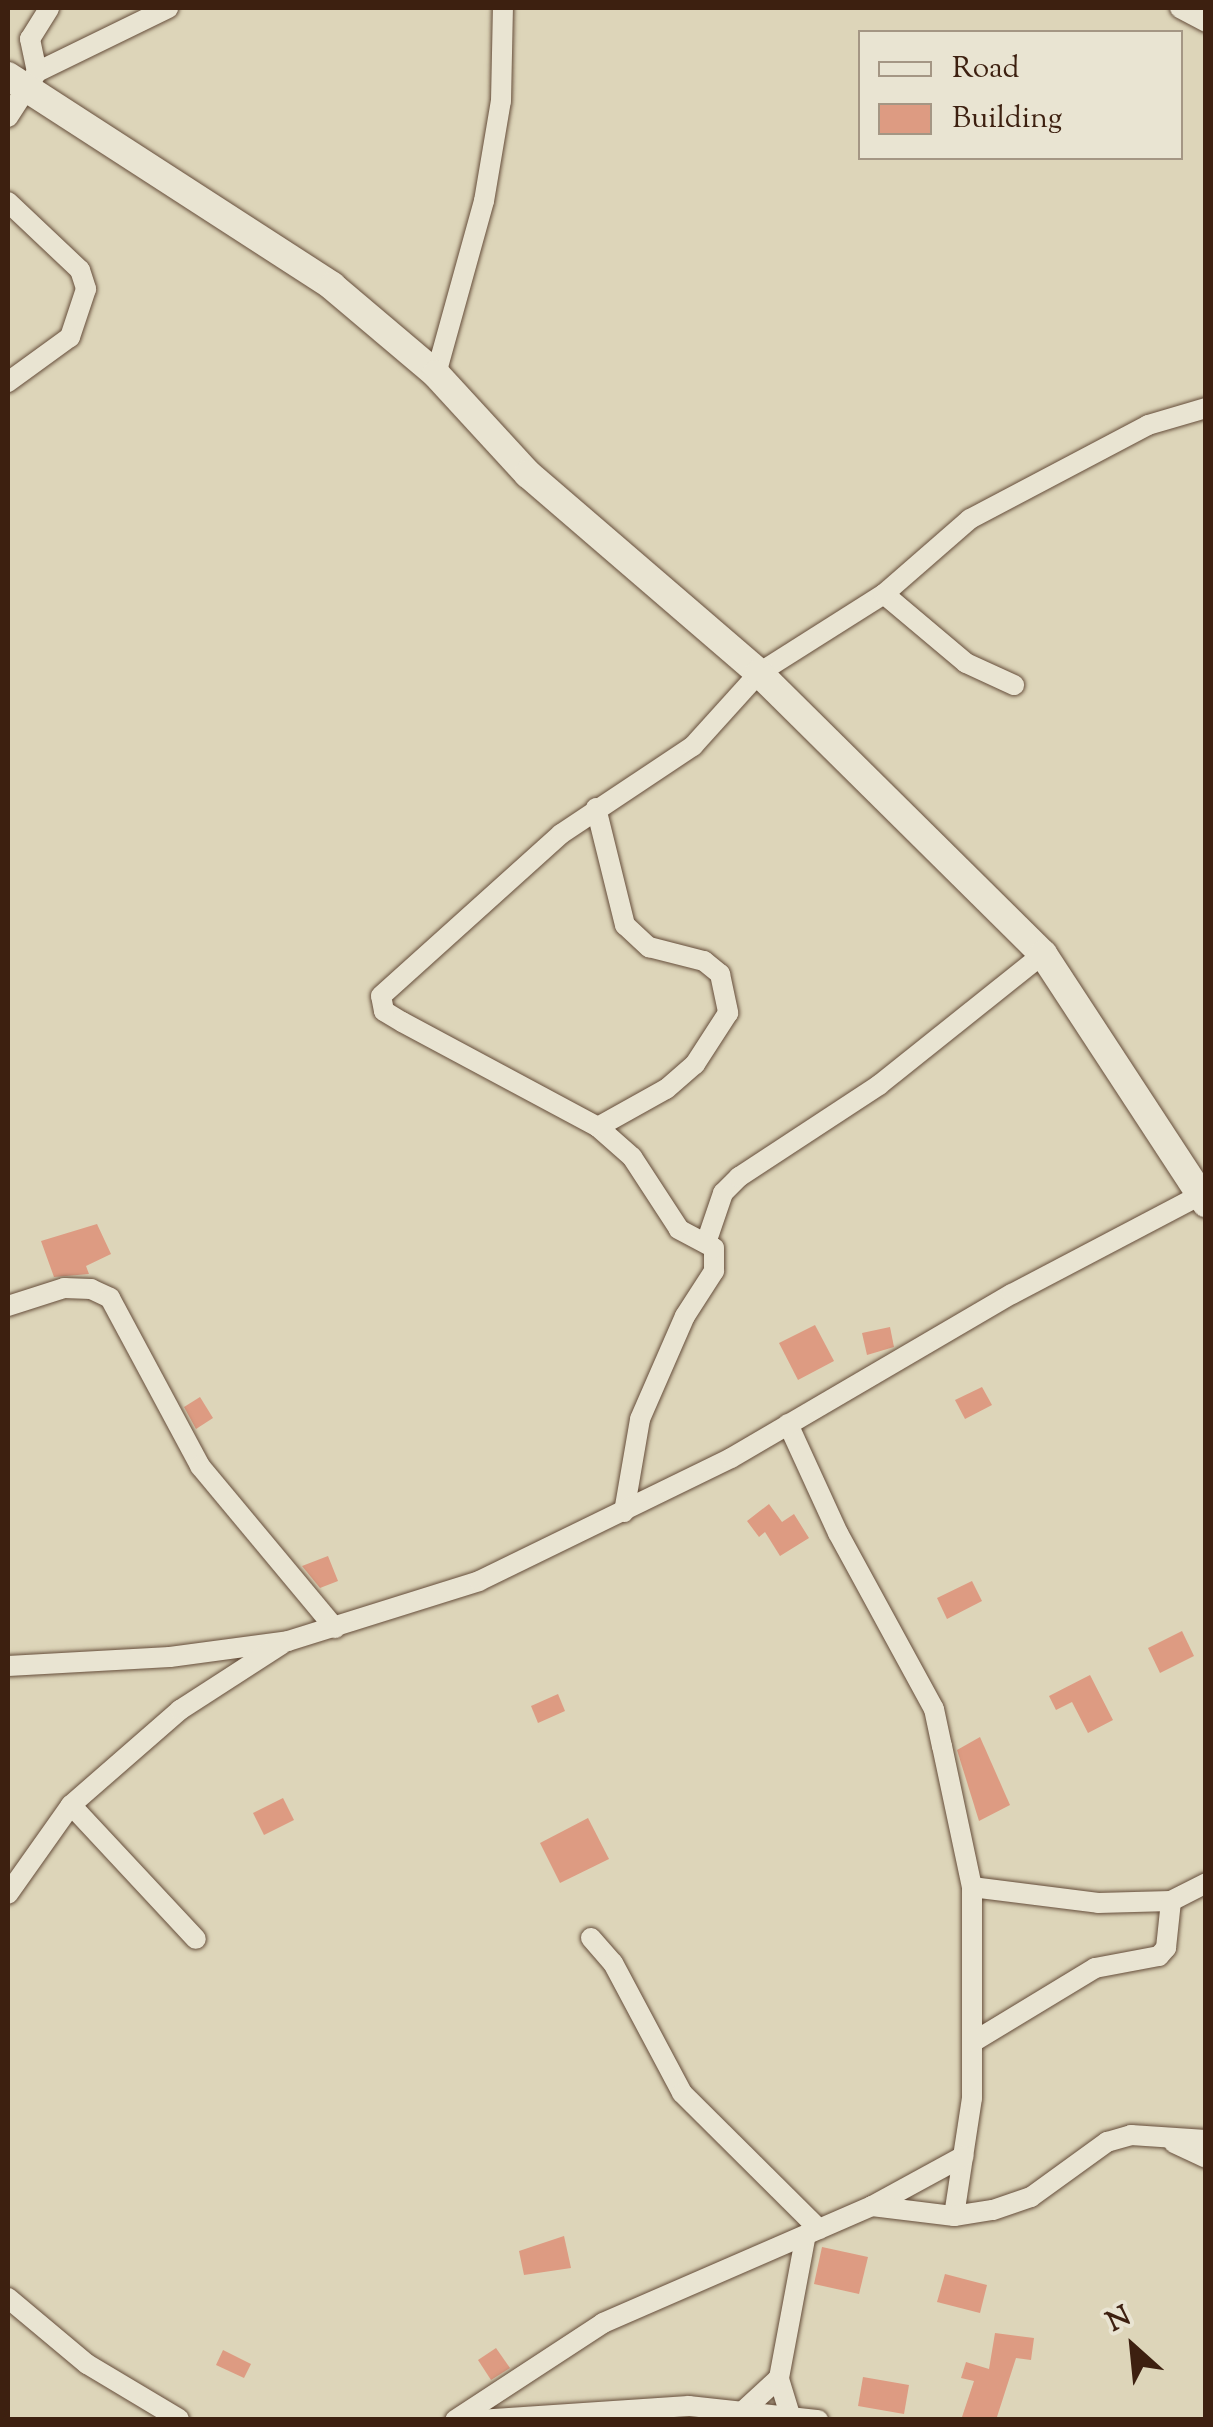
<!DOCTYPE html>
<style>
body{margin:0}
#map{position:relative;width:1213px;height:2427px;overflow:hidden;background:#ddd5b9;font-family:"Sorts Mill Goudy",serif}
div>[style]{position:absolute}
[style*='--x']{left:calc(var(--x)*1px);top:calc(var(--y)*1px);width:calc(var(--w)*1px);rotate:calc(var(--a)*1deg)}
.building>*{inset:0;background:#dd9b82}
.roads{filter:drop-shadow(0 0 2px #654d3a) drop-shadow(0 0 2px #654d3a)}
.minor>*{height:20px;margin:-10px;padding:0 10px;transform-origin:10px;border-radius:10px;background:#e9e4d2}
.tertiary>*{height:28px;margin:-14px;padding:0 14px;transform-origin:14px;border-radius:14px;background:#e9e4d2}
span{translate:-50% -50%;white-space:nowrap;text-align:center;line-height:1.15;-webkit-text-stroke:8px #e9e4d2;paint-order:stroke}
.frame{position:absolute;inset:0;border:10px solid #3d2010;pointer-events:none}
.legend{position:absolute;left:858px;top:30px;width:325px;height:130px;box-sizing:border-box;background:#e9e4d2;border:2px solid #a49684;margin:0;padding:12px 18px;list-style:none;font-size:30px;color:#3d2010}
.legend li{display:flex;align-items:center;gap:20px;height:50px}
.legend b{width:50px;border:2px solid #a49684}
.north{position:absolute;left:1083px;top:2297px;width:100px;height:100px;-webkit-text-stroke:8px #e9e4d2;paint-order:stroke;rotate:333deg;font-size:28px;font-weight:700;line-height:40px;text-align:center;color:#3d2010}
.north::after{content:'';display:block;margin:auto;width:35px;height:45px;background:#3d2010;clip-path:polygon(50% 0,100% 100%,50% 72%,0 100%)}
</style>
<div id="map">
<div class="building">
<div style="clip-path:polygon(97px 1224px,111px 1254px,86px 1266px,89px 1274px,54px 1277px,41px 1241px)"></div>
<div style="clip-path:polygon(815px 1325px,834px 1361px,798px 1380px,779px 1343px)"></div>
<div style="clip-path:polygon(890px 1327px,894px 1347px,867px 1355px,862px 1333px)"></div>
<div style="clip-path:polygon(982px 1387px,992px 1405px,965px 1419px,955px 1400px)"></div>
<div style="clip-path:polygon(200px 1397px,213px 1418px,196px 1429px,184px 1407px)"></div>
<div style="clip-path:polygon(769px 1504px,782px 1522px,794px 1514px,809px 1538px,780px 1556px,765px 1532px,759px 1537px,747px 1521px)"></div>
<div style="clip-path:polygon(328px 1556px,338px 1581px,320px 1588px,302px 1566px)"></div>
<div style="clip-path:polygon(972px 1581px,982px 1601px,947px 1619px,937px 1598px)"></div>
<div style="clip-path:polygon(1182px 1631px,1194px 1656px,1160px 1673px,1148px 1648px)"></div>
<div style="clip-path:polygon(1090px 1675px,1113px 1720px,1088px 1733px,1072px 1702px,1056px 1710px,1049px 1696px)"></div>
<div style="clip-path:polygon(558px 1694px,565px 1711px,538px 1723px,531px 1706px)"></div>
<div style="clip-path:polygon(980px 1737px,1010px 1805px,979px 1821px,957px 1750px)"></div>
<div style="clip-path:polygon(283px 1798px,294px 1820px,264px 1835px,253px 1813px)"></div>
<div style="clip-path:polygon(588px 1818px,609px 1859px,560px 1883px,540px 1843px)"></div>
<div style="clip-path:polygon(564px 2236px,571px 2268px,524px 2275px,519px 2251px)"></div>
<div style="clip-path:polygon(822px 2247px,868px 2257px,859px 2294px,814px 2284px)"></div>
<div style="clip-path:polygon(945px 2274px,987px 2285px,980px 2313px,937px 2302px)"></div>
<div style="clip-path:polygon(995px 2333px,1034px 2338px,1031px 2360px,1016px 2358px,996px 2420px,961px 2420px,974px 2381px,961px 2378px,966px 2362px,989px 2369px)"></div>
<div style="clip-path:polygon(496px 2348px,510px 2368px,491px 2380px,478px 2360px)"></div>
<div style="clip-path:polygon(223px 2350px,251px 2364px,244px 2378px,216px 2365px)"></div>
<div style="clip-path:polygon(863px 2377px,909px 2385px,904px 2414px,858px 2406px)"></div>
</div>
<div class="roads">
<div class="minor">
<div style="--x:1180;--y:8;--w:30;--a:28"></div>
<div style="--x:37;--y:72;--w:146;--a:-26"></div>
<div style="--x:8;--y:117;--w:54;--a:-57.2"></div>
<div style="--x:37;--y:72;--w:34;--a:-102"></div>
<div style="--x:30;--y:39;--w:36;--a:-58"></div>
<div style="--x:8;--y:202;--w:99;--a:43.4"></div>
<div style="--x:80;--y:270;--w:20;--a:72"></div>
<div style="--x:86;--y:289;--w:51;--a:108.4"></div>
<div style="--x:70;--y:337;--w:77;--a:144"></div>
<div style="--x:436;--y:374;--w:180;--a:-74.5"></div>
<div style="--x:484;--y:201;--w:101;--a:-80.4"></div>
<div style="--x:501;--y:101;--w:93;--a:-88.8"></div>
<div style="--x:884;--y:594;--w:107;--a:40.1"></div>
<div style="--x:966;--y:663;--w:53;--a:24.6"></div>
<div style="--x:596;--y:808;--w:121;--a:76.1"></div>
<div style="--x:625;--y:925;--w:33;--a:43"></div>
<div style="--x:649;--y:947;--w:57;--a:14.3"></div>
<div style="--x:704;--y:961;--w:21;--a:39"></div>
<div style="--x:720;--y:974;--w:40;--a:78"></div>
<div style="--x:728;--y:1013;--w:61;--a:122.9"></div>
<div style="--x:695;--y:1064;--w:38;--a:139"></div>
<div style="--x:666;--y:1089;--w:78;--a:150.8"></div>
<div style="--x:707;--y:1240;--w:50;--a:-71.2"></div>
<div style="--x:723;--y:1193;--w:23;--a:-45"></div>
<div style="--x:739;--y:1177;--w:168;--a:-33.3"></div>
<div style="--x:879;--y:1085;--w:210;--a:-38.6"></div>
<div style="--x:8;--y:1306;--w:59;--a:-17.8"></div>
<div style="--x:64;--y:1288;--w:27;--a:2"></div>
<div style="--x:91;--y:1289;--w:21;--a:25"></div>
<div style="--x:110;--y:1298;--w:191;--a:61.8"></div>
<div style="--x:200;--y:1466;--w:211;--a:50.2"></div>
<div style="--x:788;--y:1424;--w:120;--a:65.4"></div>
<div style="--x:838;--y:1533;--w:200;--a:61.4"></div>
<div style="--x:934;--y:1709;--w:38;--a:78"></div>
<div style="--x:942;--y:1746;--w:144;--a:78"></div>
<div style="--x:972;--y:1887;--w:211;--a:90"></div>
<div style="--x:972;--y:2098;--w:119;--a:98.7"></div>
<div style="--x:624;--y:1512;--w:94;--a:-80.2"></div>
<div style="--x:640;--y:1419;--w:112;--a:-66.4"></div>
<div style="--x:685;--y:1316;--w:54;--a:-57.2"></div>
<div style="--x:714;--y:1271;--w:23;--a:-90"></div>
<div style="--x:714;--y:1248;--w:40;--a:-152"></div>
<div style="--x:679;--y:1229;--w:86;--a:-123.1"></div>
<div style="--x:632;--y:1157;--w:45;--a:-138.6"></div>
<div style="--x:598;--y:1127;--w:222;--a:-151.8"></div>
<div style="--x:402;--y:1022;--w:21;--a:-149"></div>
<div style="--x:384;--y:1011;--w:15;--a:-101"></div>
<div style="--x:381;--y:996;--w:242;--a:-42"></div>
<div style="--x:561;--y:834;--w:159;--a:-33.7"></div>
<div style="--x:693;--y:746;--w:98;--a:-47.9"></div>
<div style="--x:759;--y:673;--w:148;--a:-32.3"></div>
<div style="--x:884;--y:594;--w:114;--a:-41.1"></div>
<div style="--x:970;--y:519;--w:201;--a:-27.8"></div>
<div style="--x:1148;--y:425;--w:60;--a:-16.3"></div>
<div style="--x:8;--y:1666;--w:162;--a:-3.2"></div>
<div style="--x:170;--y:1657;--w:119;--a:-7.7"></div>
<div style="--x:288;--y:1641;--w:200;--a:-17.4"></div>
<div style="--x:479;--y:1581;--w:280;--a:-26"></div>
<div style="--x:731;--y:1458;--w:325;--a:-30.3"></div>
<div style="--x:1012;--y:1294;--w:209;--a:-27.7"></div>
<div style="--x:71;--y:1805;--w:183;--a:47"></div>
<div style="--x:972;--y:1887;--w:127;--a:7.2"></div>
<div style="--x:1098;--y:1903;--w:73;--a:-1.6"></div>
<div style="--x:8;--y:1894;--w:109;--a:-54.7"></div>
<div style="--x:71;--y:1805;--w:145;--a:-41.1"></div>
<div style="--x:180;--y:1710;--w:121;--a:-32.9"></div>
<div style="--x:591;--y:1938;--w:33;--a:49"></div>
<div style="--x:613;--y:1963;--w:147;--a:62"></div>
<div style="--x:682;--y:2093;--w:193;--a:44.8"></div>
<div style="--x:973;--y:2042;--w:143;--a:-31.2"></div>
<div style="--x:1095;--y:1968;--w:65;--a:-10.6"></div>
<div style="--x:1159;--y:1956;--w:11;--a:-49"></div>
<div style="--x:1166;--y:1948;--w:47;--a:-83.9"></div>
<div style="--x:1171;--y:1901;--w:39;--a:-27"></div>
<div style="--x:1174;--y:2143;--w:35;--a:25"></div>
<div style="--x:874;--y:2205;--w:102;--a:-28.6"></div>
<div style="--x:8;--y:2298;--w:103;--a:39.9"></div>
<div style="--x:87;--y:2364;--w:107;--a:30.9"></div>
<div style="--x:743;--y:2411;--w:49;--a:-42.5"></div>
<div style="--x:790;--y:2415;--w:39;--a:-107"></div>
<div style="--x:779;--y:2378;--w:141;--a:-79.4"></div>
<div style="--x:455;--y:2420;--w:177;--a:-33.2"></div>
<div style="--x:603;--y:2323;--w:293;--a:-23.5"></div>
<div style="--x:872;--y:2206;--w:83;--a:7"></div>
<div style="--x:954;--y:2216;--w:39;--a:-9"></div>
<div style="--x:993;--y:2210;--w:40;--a:-18.9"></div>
<div style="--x:1031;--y:2197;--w:94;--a:-35.9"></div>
<div style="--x:1107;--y:2142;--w:25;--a:-16"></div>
<div style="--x:1131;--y:2135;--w:75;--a:3.8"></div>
<div style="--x:479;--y:2420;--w:210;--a:-3.8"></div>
<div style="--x:689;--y:2406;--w:130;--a:6.2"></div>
</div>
<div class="tertiary">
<div style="--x:8;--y:76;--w:386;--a:32.9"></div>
<div style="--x:332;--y:286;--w:136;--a:40.2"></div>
<div style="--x:436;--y:374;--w:136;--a:47.4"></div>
<div style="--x:528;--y:474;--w:305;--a:40.7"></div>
<div style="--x:759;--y:673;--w:400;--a:44.7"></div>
<div style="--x:1043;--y:954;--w:298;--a:56.8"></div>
</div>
</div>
<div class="frame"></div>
<ul class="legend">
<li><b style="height:12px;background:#e9e4d2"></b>Road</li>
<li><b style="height:28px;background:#dd9b82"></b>Building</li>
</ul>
<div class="north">N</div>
</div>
